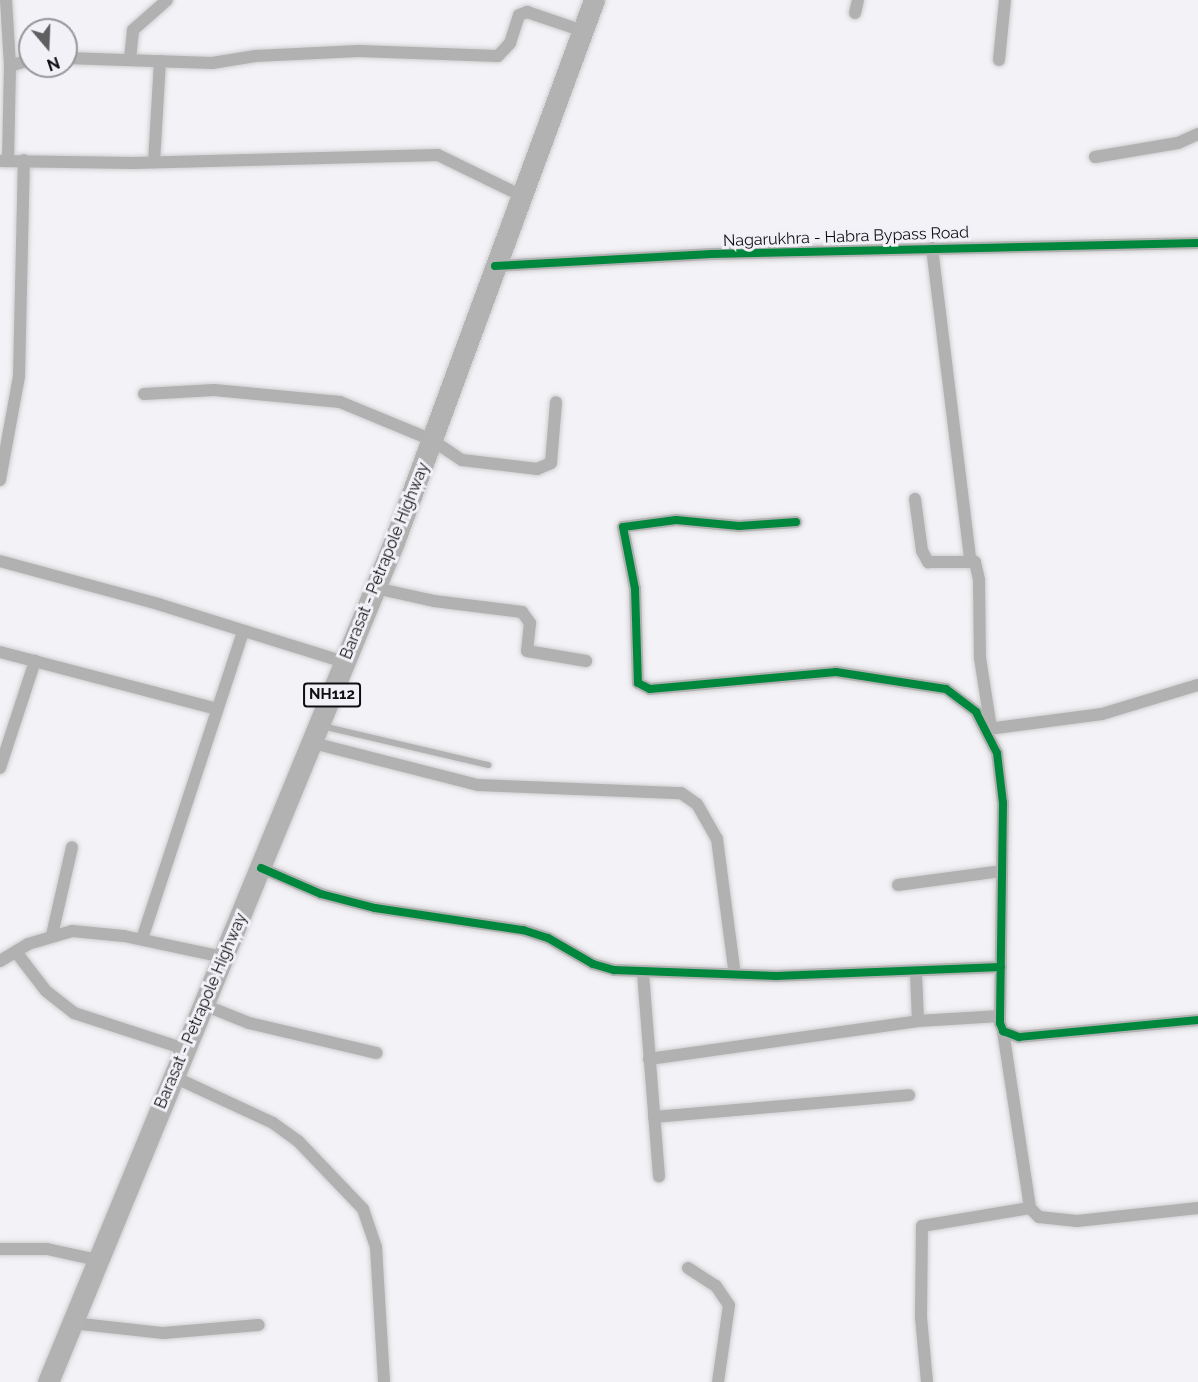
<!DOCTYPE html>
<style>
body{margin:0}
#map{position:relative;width:1198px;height:1382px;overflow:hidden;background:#f3f2f6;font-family:Raleway,sans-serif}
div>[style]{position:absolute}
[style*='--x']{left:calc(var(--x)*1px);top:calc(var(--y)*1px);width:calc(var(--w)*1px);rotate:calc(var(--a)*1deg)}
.roads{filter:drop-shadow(0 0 2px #cfced0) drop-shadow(0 0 2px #cfced0)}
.service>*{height:6px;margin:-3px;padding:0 3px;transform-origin:3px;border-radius:3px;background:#b2b1b1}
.minor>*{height:12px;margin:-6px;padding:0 6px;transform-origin:6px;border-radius:6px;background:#b2b1b1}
.trunk>*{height:21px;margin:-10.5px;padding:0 10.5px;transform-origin:10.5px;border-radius:10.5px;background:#b2b2b2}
.cycleway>*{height:8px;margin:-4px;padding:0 4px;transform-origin:4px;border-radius:4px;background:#00873e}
span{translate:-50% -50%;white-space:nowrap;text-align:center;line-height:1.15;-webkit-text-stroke:6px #f2f1f7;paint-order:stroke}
.shield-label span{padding:2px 4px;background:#f2f1f7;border:2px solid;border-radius:4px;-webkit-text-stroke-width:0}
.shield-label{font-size:15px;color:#0f0e10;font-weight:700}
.street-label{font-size:16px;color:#0f0e10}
.north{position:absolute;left:18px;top:18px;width:60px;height:60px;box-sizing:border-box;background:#f2f1f7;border:2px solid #97969b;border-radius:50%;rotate:161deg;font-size:16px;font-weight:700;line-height:24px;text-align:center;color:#0f0e10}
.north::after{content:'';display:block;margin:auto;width:21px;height:27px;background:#5f5e60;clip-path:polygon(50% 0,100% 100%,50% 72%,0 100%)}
</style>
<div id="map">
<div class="roads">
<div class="service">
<div style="--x:322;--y:726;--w:171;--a:13.2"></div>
</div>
<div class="minor">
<div style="--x:6;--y:0;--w:66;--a:86.5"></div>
<div style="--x:10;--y:66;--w:95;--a:91.2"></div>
<div style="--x:855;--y:13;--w:13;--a:-77"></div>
<div style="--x:66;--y:58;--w:146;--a:2"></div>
<div style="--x:212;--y:63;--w:44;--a:-9.2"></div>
<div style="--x:255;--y:56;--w:104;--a:-2.8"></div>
<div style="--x:359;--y:51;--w:139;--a:2.1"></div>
<div style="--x:498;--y:56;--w:18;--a:-47"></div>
<div style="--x:510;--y:43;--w:29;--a:-72"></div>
<div style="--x:519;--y:15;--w:9;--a:-21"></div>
<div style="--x:527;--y:12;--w:59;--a:18.7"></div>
<div style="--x:130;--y:59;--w:29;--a:-84"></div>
<div style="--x:133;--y:30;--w:45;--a:-41.4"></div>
<div style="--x:999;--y:60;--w:60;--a:-84.3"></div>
<div style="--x:10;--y:66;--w:21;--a:-17"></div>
<div style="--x:1095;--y:157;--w:84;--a:-9.6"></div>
<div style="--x:1178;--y:143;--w:22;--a:-24"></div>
<div style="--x:0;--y:161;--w:133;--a:0.9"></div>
<div style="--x:133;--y:163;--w:305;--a:-1.5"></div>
<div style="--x:438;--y:155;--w:93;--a:26"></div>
<div style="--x:154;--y:162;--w:101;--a:-86.6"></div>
<div style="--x:932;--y:248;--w:313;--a:83"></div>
<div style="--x:495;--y:266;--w:217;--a:-3.2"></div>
<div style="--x:712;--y:254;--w:486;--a:-1.3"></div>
<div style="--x:144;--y:394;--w:70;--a:-3.3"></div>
<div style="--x:214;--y:390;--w:127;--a:5.4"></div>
<div style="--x:340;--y:402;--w:100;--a:22.4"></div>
<div style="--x:432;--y:440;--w:36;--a:34"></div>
<div style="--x:462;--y:460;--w:76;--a:6.8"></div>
<div style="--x:537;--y:469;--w:15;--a:-23"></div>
<div style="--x:551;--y:463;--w:61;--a:-85.3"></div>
<div style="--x:0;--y:480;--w:106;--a:-79.6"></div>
<div style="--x:19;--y:376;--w:216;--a:-88.7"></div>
<div style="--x:915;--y:499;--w:52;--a:82.3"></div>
<div style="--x:922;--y:551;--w:13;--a:61"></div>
<div style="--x:928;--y:562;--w:47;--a:0"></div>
<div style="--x:975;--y:562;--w:18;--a:77"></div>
<div style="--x:979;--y:580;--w:78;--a:89.3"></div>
<div style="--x:980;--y:658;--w:71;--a:81.1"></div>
<div style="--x:796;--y:522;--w:57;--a:176"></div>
<div style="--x:739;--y:526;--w:63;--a:-174.6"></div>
<div style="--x:676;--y:520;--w:53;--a:172.5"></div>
<div style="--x:623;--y:527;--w:63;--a:79"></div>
<div style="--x:635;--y:589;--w:94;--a:88.2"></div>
<div style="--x:638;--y:683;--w:13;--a:27"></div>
<div style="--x:650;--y:689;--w:187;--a:-5.2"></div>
<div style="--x:836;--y:672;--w:111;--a:8.8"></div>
<div style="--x:946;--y:689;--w:38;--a:37"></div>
<div style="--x:976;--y:712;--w:46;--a:62.9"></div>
<div style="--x:997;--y:753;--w:50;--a:83.2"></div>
<div style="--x:1003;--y:803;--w:220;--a:90.8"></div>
<div style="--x:1000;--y:1023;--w:9;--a:69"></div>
<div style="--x:1003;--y:1031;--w:17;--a:21"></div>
<div style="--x:1019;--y:1037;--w:180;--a:-5.4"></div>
<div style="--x:0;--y:561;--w:164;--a:15.2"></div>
<div style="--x:158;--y:604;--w:195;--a:17.3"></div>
<div style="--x:375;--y:588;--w:60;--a:12.4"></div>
<div style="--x:434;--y:601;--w:89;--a:7.1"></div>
<div style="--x:522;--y:612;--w:14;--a:54"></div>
<div style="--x:530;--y:623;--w:28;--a:96"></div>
<div style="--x:527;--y:651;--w:60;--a:9.6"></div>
<div style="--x:0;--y:652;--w:224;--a:14.7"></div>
<div style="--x:988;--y:729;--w:115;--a:-7.5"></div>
<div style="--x:1102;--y:714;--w:100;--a:-16.8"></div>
<div style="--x:313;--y:743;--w:170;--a:14.3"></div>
<div style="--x:478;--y:785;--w:203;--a:2.3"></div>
<div style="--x:681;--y:793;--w:19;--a:35"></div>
<div style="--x:697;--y:804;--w:40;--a:60.3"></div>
<div style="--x:717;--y:839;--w:137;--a:82.5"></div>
<div style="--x:0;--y:768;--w:113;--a:-71.9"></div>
<div style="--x:261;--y:868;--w:65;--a:23.4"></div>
<div style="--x:321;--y:894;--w:56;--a:14.5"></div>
<div style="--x:375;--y:908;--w:150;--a:8.5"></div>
<div style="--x:523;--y:930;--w:26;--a:18"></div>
<div style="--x:548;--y:938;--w:52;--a:30"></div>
<div style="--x:593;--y:964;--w:22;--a:16"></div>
<div style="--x:614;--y:970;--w:162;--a:2.1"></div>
<div style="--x:776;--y:976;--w:225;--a:-2.3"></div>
<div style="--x:898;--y:885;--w:105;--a:-7.7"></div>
<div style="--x:52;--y:935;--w:90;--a:-77.2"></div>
<div style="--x:142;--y:939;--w:324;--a:-71.8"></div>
<div style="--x:16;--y:952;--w:49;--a:52.4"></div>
<div style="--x:46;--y:991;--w:36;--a:38"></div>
<div style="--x:74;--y:1013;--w:117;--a:18"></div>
<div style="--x:0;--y:961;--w:33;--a:-31"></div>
<div style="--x:28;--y:944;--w:46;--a:-16.5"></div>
<div style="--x:72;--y:931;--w:52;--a:5.5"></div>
<div style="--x:124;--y:936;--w:102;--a:11.9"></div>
<div style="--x:643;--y:973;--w:204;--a:85.5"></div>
<div style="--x:916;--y:973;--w:48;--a:87.6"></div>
<div style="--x:204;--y:1005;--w:48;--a:21.8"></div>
<div style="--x:249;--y:1023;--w:131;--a:13.2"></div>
<div style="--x:1003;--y:1031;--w:179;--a:81.3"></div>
<div style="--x:1030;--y:1208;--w:13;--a:45"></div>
<div style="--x:1039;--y:1217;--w:38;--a:6"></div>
<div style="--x:1077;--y:1221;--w:122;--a:-6.1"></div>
<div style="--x:649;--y:1059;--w:272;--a:-8"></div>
<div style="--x:918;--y:1021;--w:82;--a:-3.5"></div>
<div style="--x:174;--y:1077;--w:109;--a:24.9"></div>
<div style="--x:273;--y:1123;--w:31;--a:36"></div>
<div style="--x:298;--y:1141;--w:94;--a:46.3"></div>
<div style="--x:363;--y:1209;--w:40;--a:71.1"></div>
<div style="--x:376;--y:1247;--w:135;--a:86.6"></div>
<div style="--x:654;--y:1117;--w:256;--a:-4.9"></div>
<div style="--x:0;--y:1249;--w:47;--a:0"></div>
<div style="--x:47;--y:1249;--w:51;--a:12.4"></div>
<div style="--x:688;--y:1268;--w:33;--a:33"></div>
<div style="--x:716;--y:1286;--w:23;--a:56"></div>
<div style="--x:729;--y:1305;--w:78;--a:98.1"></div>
<div style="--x:72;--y:1323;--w:92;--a:6.3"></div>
<div style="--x:163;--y:1333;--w:96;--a:-4.8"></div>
<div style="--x:927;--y:1382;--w:65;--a:-95.3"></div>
<div style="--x:921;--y:1317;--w:91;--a:-89.4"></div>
<div style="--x:922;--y:1226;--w:109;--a:-9.5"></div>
</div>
<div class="trunk">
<div style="--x:48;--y:1382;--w:908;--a:-67.61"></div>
<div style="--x:394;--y:542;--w:578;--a:-69.75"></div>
</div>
</div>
<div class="cycleway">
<div style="--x:495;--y:266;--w:217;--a:-3.2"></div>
<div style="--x:712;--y:254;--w:486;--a:-1.3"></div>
<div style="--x:796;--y:522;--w:57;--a:176"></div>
<div style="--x:739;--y:526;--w:63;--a:-174.6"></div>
<div style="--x:676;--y:520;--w:53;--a:172.5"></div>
<div style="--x:623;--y:527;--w:63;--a:79"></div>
<div style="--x:635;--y:589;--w:94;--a:88.2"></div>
<div style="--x:638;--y:683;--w:13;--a:27"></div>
<div style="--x:650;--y:689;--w:187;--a:-5.2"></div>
<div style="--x:836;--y:672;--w:111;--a:8.8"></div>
<div style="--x:946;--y:689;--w:38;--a:37"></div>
<div style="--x:976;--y:712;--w:46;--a:62.9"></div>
<div style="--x:997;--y:753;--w:50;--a:83.2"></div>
<div style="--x:1003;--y:803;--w:220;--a:90.8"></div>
<div style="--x:1000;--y:1023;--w:9;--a:69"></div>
<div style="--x:1003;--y:1031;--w:17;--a:21"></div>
<div style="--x:1019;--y:1037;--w:180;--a:-5.4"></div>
<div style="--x:261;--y:868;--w:65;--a:23.4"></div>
<div style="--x:321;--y:894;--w:56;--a:14.5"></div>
<div style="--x:375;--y:908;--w:150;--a:8.5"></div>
<div style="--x:523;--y:930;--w:26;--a:18"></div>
<div style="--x:548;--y:938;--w:52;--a:30"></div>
<div style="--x:593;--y:964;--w:22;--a:16"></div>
<div style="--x:614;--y:970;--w:162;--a:2.1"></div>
<div style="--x:776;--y:976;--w:225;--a:-2.3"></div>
</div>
<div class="shield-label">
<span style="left:332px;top:695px">NH112</span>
</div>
<div class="street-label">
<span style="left:846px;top:237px;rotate:-2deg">Nagarukhra - Habra Bypass Road</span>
<span style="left:385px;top:561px;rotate:-68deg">Barasat - Petrapole Highway</span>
<span style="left:201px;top:1011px;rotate:-67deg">Barasat - Petrapole Highway</span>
</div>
<div class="north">N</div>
</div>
